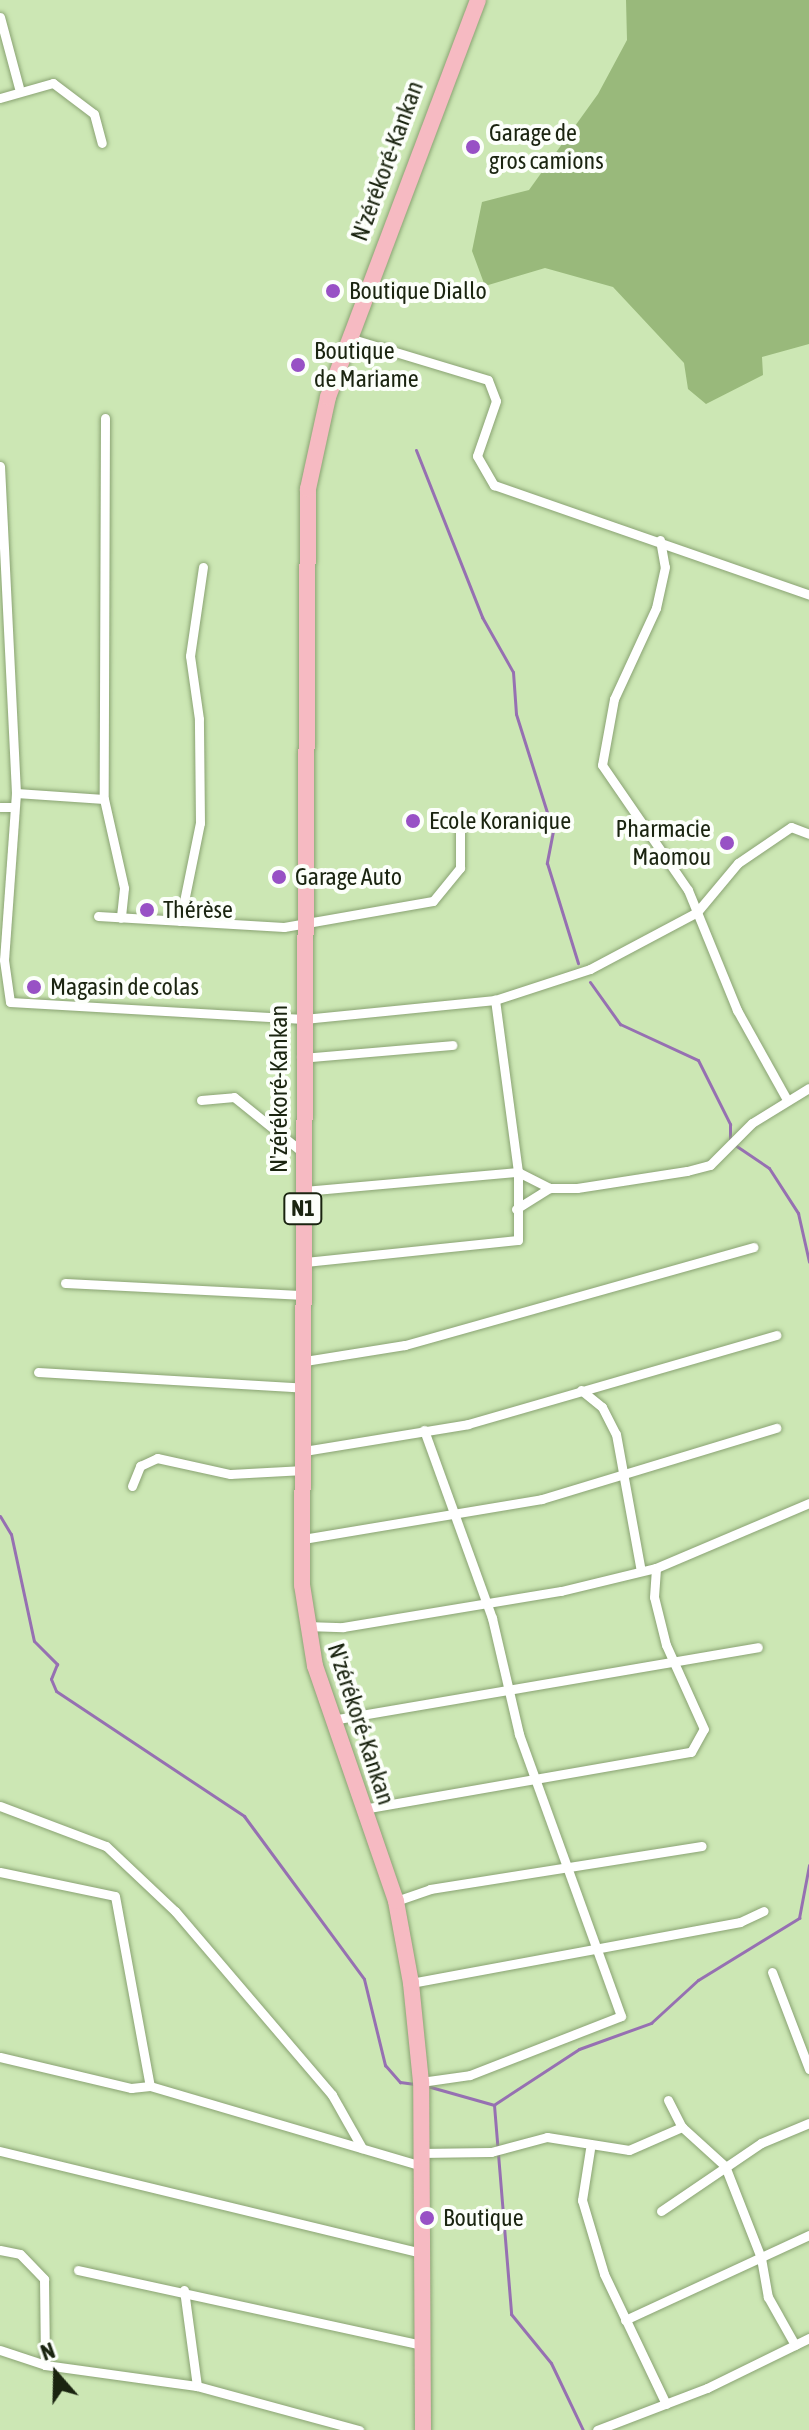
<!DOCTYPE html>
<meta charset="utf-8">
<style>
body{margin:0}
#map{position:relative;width:809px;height:2430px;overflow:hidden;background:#cce7b4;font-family:"Asap Condensed",sans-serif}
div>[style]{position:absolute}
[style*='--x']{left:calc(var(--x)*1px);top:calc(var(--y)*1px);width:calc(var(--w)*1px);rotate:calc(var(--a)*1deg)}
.green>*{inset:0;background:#99b97b}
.stream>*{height:3px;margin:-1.5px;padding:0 1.5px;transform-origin:1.5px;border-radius:1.5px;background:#9670b2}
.roads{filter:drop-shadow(0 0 2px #8aa373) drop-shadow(0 0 2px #8aa373)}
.street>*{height:9px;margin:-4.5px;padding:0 4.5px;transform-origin:4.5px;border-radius:4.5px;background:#fff}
.highway>*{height:16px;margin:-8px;padding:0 8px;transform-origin:8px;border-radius:8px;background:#f6bac2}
.dots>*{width:22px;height:22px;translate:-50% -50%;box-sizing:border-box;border:4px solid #fcfffa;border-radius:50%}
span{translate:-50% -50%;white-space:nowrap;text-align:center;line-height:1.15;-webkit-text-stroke:8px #fcfffa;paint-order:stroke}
.shield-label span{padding:2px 6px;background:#fcfffa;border:2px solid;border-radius:6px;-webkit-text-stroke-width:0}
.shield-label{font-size:22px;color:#1a2410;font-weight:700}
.poi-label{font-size:24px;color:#1a2410}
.left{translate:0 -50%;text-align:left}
.right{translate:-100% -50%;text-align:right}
.street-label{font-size:24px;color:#1a2410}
.north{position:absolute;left:16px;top:2334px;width:80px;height:80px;-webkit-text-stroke:6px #fcfffa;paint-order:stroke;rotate:340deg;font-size:22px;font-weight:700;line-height:32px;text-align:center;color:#1a2410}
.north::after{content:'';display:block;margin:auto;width:28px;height:36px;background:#1a2410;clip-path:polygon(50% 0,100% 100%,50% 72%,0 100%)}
</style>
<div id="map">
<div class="green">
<div style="clip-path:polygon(626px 0,809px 0,809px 344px,762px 357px,763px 375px,706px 404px,688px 389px,684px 363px,613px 287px,545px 268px,485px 286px,472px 251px,482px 202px,529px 190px,598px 94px,627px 40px)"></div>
</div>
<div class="stream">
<div style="--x:416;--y:450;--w:180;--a:68.4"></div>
<div style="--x:482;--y:617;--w:63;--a:60.6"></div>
<div style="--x:513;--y:672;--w:42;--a:85.9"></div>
<div style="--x:516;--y:714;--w:123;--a:72.5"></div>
<div style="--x:553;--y:831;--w:33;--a:101"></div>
<div style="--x:547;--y:863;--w:105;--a:72.8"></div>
<div style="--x:590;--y:982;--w:52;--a:54.5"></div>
<div style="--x:620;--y:1024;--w:86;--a:24.8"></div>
<div style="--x:698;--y:1060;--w:72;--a:63.4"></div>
<div style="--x:730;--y:1124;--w:16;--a:90"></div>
<div style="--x:735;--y:1145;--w:41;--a:34.1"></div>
<div style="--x:769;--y:1168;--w:54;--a:57.2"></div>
<div style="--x:798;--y:1213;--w:50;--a:77.3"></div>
<div style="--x:0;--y:1516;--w:21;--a:59"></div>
<div style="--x:11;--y:1534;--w:109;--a:77.9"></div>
<div style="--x:34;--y:1641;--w:33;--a:45"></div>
<div style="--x:57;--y:1664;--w:16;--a:112"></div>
<div style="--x:51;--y:1679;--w:13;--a:67"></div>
<div style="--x:56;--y:1691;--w:226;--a:33.6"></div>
<div style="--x:244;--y:1816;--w:202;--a:53.6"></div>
<div style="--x:364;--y:1979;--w:89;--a:76.3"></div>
<div style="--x:385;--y:2065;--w:23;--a:49"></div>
<div style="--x:400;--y:2082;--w:15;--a:8"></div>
<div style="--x:427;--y:2086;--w:70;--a:15.8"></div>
<div style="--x:494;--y:2105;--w:210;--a:85.3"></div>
<div style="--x:511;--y:2314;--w:63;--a:50.8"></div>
<div style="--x:551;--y:2363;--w:74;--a:64.5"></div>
<div style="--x:495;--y:2104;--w:100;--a:-33.2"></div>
<div style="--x:579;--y:2049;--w:77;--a:-19.9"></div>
<div style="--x:651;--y:2023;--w:64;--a:-42.5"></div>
<div style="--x:698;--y:1980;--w:119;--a:-31.5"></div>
<div style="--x:799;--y:1918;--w:54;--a:-79.3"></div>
</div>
<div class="roads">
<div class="street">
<div style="--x:0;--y:17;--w:73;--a:75"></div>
<div style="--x:0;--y:98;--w:55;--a:-15.8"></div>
<div style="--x:53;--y:83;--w:51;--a:37.1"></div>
<div style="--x:94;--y:114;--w:30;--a:75"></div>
<div style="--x:349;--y:338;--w:145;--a:16.8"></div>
<div style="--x:488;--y:380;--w:22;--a:69"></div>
<div style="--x:496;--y:401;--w:58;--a:109.1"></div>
<div style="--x:477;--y:456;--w:34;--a:60"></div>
<div style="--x:494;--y:485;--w:334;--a:19.2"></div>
<div style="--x:105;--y:418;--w:381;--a:90.2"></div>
<div style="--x:104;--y:799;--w:91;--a:77.3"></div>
<div style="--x:124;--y:888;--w:30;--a:96"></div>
<div style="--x:0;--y:466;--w:327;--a:87.2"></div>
<div style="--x:16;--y:793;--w:167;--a:94.1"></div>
<div style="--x:4;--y:960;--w:42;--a:81.9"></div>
<div style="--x:10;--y:1002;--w:294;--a:3.3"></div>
<div style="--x:304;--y:1019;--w:192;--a:-5.7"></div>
<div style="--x:495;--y:1000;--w:100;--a:-18.1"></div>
<div style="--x:590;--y:969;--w:121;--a:-28"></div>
<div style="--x:697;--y:912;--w:64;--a:-50.1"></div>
<div style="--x:738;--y:863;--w:64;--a:-34.2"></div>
<div style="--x:791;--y:827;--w:19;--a:21"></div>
<div style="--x:660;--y:540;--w:27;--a:80"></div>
<div style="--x:665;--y:567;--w:42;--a:102.4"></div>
<div style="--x:656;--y:608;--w:100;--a:114.8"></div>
<div style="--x:614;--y:699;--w:67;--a:100.3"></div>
<div style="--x:602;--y:765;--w:152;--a:55.5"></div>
<div style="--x:688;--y:890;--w:130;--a:67.8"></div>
<div style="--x:737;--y:1010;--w:103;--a:60.9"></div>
<div style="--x:16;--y:793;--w:88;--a:3.9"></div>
<div style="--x:0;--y:807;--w:14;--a:0"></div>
<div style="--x:98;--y:916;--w:186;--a:3.4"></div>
<div style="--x:284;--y:927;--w:151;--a:-9.9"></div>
<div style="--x:433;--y:901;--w:43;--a:-50.7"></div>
<div style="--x:460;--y:868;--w:45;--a:-90"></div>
<div style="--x:180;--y:921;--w:100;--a:-78.5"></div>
<div style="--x:200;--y:823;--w:104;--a:-90.6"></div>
<div style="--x:199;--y:719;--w:64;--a:-98.1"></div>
<div style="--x:190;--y:656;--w:90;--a:-81.7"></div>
<div style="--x:301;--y:1058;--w:152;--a:-4.9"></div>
<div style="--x:201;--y:1100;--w:33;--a:-5"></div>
<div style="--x:234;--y:1097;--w:86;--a:38.9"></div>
<div style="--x:304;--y:1191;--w:215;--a:-5.1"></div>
<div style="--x:518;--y:1172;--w:36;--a:27"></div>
<div style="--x:550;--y:1188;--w:27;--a:0"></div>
<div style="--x:577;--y:1188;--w:111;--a:-8.8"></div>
<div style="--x:687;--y:1171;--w:24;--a:-15"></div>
<div style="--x:710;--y:1165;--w:59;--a:-45"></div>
<div style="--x:752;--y:1123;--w:67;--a:-31.6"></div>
<div style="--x:516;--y:1209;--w:40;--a:-32"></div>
<div style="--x:305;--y:1262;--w:214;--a:-5.9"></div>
<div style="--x:518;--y:1240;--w:68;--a:-90"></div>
<div style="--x:518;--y:1172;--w:174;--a:-97.6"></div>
<div style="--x:65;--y:1283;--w:240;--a:2.9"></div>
<div style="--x:305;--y:1361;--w:101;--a:-9.1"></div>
<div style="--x:405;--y:1345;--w:362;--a:-15.7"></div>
<div style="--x:38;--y:1372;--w:267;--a:3.4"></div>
<div style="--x:581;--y:1390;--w:27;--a:39"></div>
<div style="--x:602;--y:1407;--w:30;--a:63"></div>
<div style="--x:616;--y:1434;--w:139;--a:79.7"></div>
<div style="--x:304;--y:1451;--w:166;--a:-9.3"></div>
<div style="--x:468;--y:1424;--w:321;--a:-16.1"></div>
<div style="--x:132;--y:1486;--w:22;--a:-68"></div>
<div style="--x:140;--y:1466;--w:19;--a:-25"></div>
<div style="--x:157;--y:1458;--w:75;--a:12.4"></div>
<div style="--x:230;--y:1474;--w:74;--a:-3.1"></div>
<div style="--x:303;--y:1539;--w:242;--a:-9.5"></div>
<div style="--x:542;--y:1499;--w:245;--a:-16.9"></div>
<div style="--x:306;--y:1626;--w:37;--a:2"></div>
<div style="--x:343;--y:1627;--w:221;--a:-9.4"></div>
<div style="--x:561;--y:1591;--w:98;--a:-13.6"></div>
<div style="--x:656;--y:1568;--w:166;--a:-23"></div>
<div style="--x:332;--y:1720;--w:432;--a:-9.7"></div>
<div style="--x:0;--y:1806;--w:113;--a:20.7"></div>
<div style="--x:106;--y:1846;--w:95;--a:43.3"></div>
<div style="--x:175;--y:1911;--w:242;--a:49.5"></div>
<div style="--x:332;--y:2095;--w:61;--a:60.5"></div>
<div style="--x:363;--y:1809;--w:333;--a:-9.9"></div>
<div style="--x:691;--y:1752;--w:26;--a:-61"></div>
<div style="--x:704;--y:1729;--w:92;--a:-114.3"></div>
<div style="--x:666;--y:1645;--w:49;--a:-104"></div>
<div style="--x:654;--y:1597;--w:29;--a:-86"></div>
<div style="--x:0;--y:1872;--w:117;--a:11.8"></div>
<div style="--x:115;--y:1896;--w:193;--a:79.6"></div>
<div style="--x:396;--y:1901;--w:36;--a:-19"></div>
<div style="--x:430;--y:1889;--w:275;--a:-9"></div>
<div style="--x:772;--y:1972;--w:104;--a:69.1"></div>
<div style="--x:411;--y:1983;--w:335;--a:-10.5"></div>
<div style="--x:740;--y:1922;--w:26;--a:-25"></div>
<div style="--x:0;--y:2057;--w:135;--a:13.3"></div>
<div style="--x:131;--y:2088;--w:19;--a:-6"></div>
<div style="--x:150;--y:2086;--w:279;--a:16.4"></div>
<div style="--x:421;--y:2082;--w:49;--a:-8.1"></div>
<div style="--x:470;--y:2075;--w:162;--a:-21.3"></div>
<div style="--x:621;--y:2016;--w:300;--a:-109.9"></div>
<div style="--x:519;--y:1734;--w:119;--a:-103.1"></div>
<div style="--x:492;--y:1618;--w:200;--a:-109.9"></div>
<div style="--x:668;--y:2100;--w:30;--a:63"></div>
<div style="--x:682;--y:2127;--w:58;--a:42.2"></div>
<div style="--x:725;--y:2166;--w:99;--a:68.6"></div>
<div style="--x:761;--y:2258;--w:40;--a:80"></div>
<div style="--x:768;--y:2297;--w:55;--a:60.6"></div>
<div style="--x:590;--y:2149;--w:52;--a:98.9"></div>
<div style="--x:582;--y:2200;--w:77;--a:73.4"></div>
<div style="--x:604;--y:2274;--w:144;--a:64.5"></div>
<div style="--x:0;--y:2151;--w:429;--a:13.6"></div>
<div style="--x:420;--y:2153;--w:71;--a:-0.8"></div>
<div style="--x:491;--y:2152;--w:58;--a:-15"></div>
<div style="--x:547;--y:2137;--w:83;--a:9"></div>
<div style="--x:629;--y:2150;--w:58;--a:-23.5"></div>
<div style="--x:661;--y:2211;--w:121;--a:-34.2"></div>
<div style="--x:761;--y:2143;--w:52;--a:-22.6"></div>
<div style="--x:0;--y:2250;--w:20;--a:11"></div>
<div style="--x:20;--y:2254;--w:35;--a:46"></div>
<div style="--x:44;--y:2279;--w:86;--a:89.3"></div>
<div style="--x:78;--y:2270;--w:347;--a:12.3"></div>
<div style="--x:184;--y:2290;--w:97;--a:82.3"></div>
<div style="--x:625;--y:2320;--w:203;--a:-24.8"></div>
<div style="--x:0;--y:2350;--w:47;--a:18.4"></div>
<div style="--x:45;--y:2365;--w:153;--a:7.9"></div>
<div style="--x:197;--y:2386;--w:168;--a:15.2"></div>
<div style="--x:597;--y:2430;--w:118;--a:-20.9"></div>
<div style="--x:707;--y:2388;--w:114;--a:-26.1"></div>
</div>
<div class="highway">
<div style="--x:423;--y:2430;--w:348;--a:-90.3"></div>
<div style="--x:421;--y:2082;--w:100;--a:-95.8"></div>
<div style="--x:411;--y:1983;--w:83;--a:-100.4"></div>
<div style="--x:396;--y:1901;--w:249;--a:-109"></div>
<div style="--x:315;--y:1666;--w:82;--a:-99.1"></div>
<div style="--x:302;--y:1585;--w:1096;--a:-89.69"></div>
<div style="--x:308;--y:489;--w:94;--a:-77.7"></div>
<div style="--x:328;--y:397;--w:424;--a:-69.3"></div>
</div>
</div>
<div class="dots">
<div style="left:473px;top:147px;background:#9851c5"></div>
<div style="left:333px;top:291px;background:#9851c5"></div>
<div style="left:298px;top:365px;background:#9851c5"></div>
<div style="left:413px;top:821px;background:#9851c5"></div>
<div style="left:727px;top:843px;background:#9851c5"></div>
<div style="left:279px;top:877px;background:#9851c5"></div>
<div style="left:147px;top:910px;background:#9851c5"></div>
<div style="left:34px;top:987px;background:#9851c5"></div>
<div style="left:427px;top:2218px;background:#9851c5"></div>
</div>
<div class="shield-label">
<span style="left:303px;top:1209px">N1</span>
</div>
<div class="poi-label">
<span class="left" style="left:489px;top:147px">Garage de<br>gros camions</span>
<span class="left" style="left:349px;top:291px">Boutique Diallo</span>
<span class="left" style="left:314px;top:365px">Boutique<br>de Mariame</span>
<span class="left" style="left:429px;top:821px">Ecole Koranique</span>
<span class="right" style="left:711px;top:843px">Pharmacie<br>Maomou</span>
<span class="left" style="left:295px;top:877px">Garage Auto</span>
<span class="left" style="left:163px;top:910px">Thérèse</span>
<span class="left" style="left:50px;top:987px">Magasin de colas</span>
<span class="left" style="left:443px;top:2218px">Boutique</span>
</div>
<div class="street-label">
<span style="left:387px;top:161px;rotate:-70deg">N'zérékoré-Kankan</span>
<span style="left:279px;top:1089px;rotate:-90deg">N'zérékoré-Kankan</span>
<span style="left:361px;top:1724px;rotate:72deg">N'zérékoré-Kankan</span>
</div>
<div class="north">N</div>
</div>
